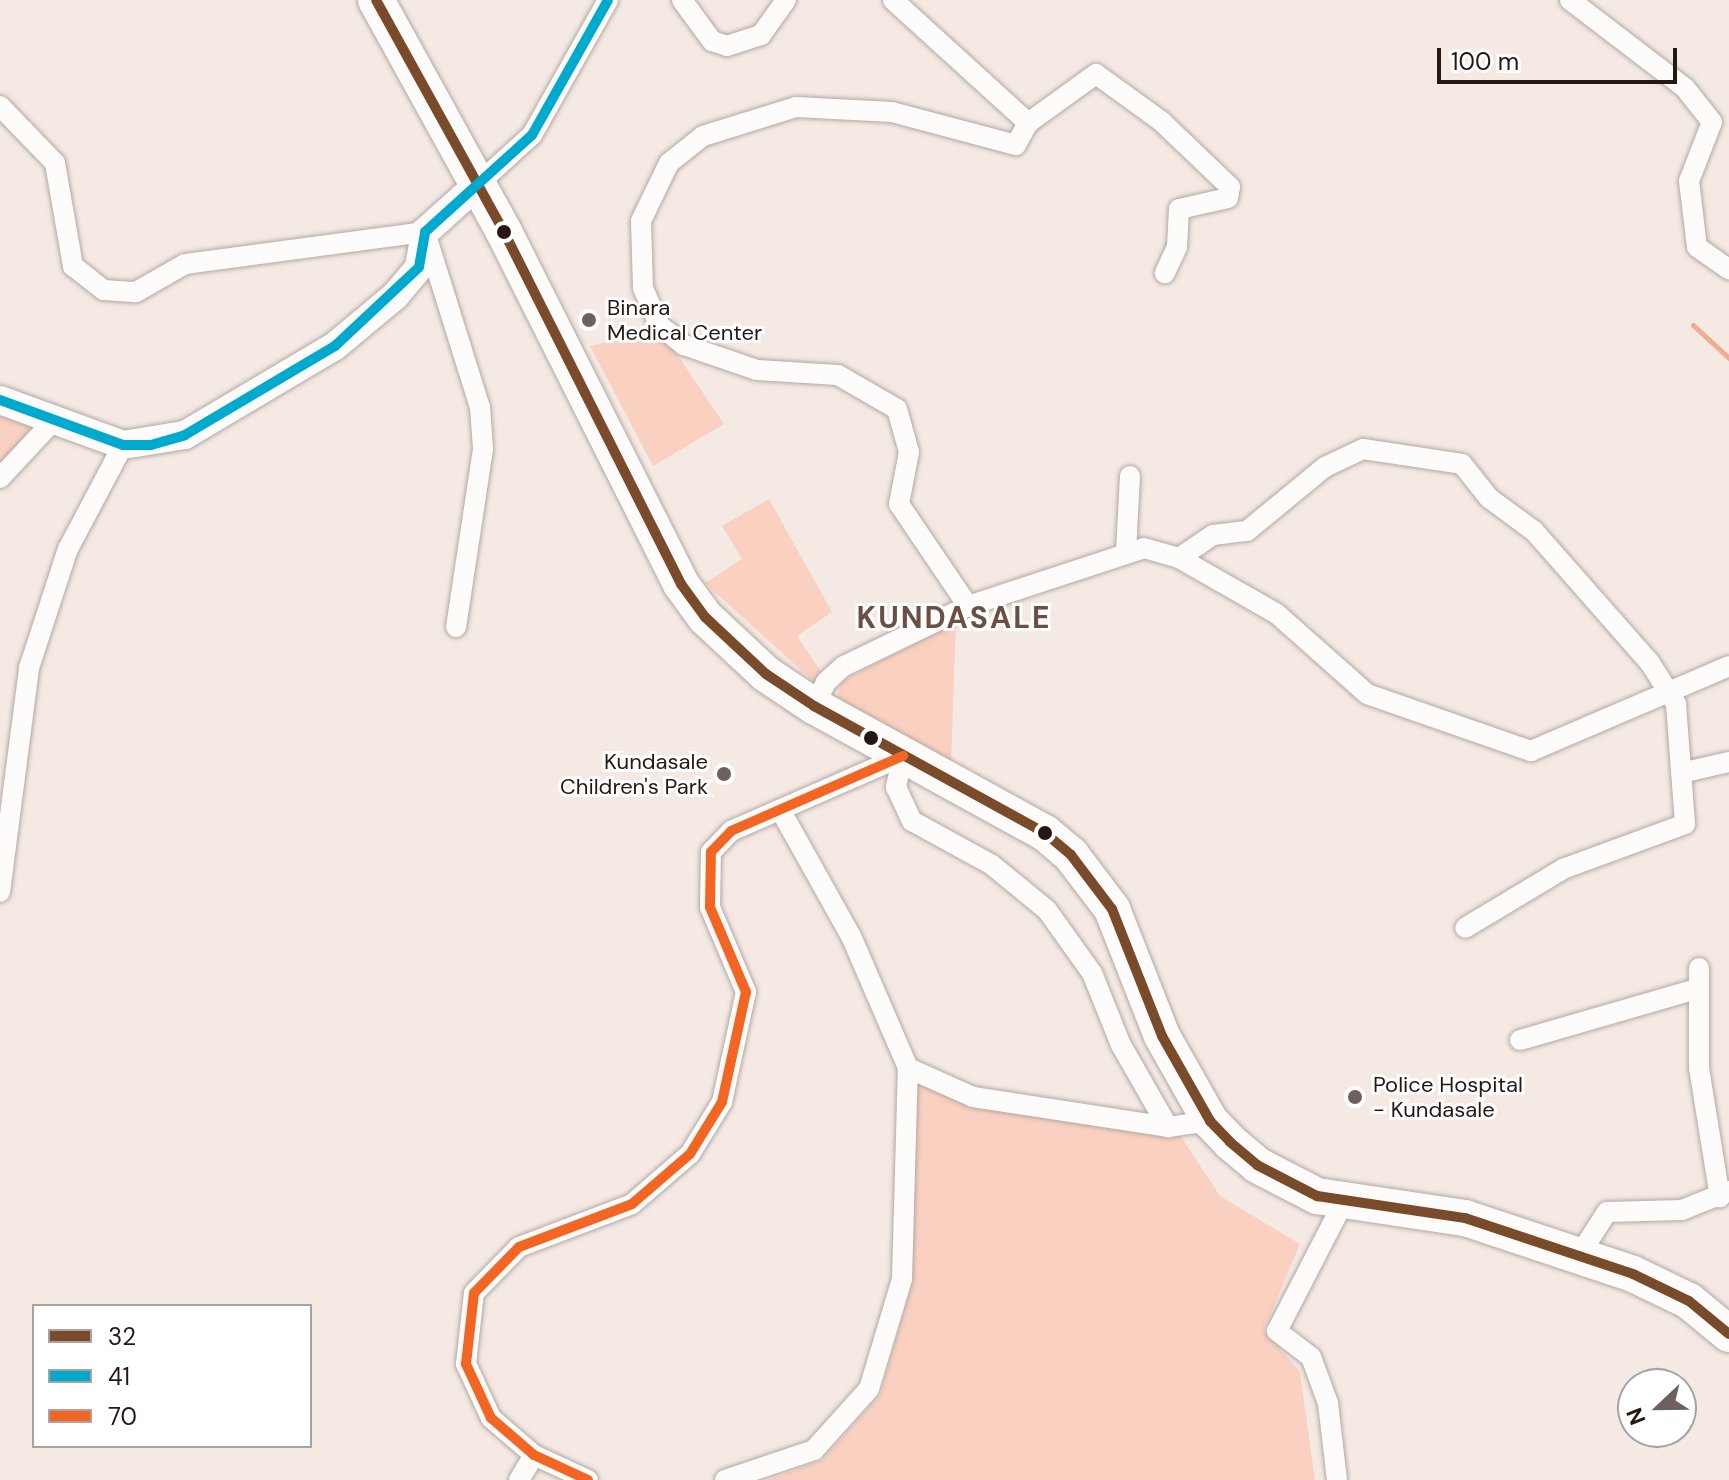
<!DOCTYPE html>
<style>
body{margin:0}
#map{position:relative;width:1729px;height:1480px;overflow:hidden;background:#f5e9e4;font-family:"DM Sans",sans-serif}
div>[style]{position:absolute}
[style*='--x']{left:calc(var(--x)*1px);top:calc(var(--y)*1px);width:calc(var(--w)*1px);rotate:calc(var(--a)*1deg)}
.green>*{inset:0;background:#fad0c0}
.stream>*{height:5px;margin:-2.5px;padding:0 2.5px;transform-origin:2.5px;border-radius:2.5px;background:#f1ac91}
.roads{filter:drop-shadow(0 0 2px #b3a8a3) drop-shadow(0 0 2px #b3a8a3)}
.street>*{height:20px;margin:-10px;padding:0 10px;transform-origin:10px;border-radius:10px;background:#fefcfb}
.secondary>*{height:28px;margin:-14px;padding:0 14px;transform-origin:14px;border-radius:14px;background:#fefcfb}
.highway>*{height:36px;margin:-18px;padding:0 18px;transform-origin:18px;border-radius:18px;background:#fefcfb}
.bus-1>*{height:10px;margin:-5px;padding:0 5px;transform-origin:5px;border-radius:5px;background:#7a4b2a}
.bus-2>*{height:10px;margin:-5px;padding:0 5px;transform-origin:5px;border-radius:5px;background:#00a9ce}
.bus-3>*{height:10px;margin:-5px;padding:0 5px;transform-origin:5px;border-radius:5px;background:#f26522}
.dots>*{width:22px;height:22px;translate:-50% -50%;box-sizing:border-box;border:4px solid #fff;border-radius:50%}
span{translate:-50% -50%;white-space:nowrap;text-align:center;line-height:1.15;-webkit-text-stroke:6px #fff;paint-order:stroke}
.poi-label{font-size:22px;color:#251814}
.left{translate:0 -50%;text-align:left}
.right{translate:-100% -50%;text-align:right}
.district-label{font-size:30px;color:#6d4e43;font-weight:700;letter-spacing:2px}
.legend{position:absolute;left:32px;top:1304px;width:280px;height:144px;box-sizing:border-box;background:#fff;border:2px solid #a8a3a1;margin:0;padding:10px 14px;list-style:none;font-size:24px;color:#251814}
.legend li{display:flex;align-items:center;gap:16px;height:40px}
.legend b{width:40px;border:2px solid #a8a3a1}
.north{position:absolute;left:1617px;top:1368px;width:80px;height:80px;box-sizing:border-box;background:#fff;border:2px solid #a8a3a1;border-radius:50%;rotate:248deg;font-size:22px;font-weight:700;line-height:32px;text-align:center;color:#251814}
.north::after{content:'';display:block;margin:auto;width:28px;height:36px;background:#6e615d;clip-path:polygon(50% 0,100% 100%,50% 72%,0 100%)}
.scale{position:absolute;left:1437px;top:48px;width:240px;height:36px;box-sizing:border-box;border:4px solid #251814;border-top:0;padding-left:10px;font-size:24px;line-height:28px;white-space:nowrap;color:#251814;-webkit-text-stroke:6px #fff;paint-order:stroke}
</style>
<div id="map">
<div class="green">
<div style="clip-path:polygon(652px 330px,668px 341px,724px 424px,653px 466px,590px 346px)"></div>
<div style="clip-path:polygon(0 412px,41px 423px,0 469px)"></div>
<div style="clip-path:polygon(769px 499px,832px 612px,797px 636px,822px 673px,813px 681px,705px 583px,742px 559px,722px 526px)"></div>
<div style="clip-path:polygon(956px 620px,951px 763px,836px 700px,841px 682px)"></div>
<div style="clip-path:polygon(917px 1081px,972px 1108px,1180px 1135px,1220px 1196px,1300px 1244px,1264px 1330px,1300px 1372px,1315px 1480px,768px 1480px,822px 1460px,880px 1395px,912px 1283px)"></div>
</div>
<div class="stream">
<div style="--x:1693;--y:325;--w:49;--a:42.5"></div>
</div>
<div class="roads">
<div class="street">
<div style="--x:682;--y:0;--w:51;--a:53.8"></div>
<div style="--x:712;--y:41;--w:16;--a:18"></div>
<div style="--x:727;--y:46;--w:36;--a:-18"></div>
<div style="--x:761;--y:35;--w:43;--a:-54.5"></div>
<div style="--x:893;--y:0;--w:183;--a:42.3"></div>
<div style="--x:1028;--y:123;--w:25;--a:119"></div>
<div style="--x:1016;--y:145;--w:128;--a:-165.1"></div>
<div style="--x:892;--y:112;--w:96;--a:-177"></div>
<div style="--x:796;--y:107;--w:97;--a:162.7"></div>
<div style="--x:703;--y:136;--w:43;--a:141.5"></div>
<div style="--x:669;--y:163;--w:64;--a:115.8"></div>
<div style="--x:641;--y:221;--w:67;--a:88.3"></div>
<div style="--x:643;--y:288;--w:40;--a:66.6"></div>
<div style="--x:659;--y:325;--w:32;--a:39"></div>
<div style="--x:684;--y:345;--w:77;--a:18.9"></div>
<div style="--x:757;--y:370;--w:81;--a:3.5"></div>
<div style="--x:838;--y:375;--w:68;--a:30"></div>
<div style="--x:897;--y:409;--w:45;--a:74.4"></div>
<div style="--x:909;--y:452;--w:53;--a:100.9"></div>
<div style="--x:899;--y:504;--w:123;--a:55.9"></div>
<div style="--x:1570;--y:0;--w:145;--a:37.4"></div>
<div style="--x:1685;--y:88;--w:43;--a:51.5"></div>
<div style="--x:1712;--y:122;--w:63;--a:111.3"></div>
<div style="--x:1689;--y:181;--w:66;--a:83.1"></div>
<div style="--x:1697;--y:247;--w:39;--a:35"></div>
<div style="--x:0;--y:106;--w:79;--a:46"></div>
<div style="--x:55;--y:163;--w:105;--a:80.1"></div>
<div style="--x:73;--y:266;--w:39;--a:38"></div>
<div style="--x:104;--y:290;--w:32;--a:4"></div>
<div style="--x:136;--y:292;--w:56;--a:-29.7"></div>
<div style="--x:185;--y:264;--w:242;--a:-7.6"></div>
<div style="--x:425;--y:232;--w:183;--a:72.6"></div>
<div style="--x:480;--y:407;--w:42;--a:85.9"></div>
<div style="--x:483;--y:449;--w:180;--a:98.6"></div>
<div style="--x:1028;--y:123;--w:84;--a:-35.8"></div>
<div style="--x:1096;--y:74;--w:80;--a:35.9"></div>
<div style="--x:1161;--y:121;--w:95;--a:43.7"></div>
<div style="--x:1230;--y:187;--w:11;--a:100"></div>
<div style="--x:1228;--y:198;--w:50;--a:167.3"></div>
<div style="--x:1179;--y:209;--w:38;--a:93"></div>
<div style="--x:1177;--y:247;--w:29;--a:115"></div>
<div style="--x:477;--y:185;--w:74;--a:-42.3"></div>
<div style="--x:532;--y:135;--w:155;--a:-60.6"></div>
<div style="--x:0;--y:478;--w:81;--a:-47"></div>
<div style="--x:1126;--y:552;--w:76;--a:-87"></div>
<div style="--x:1179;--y:558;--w:41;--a:-34.1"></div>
<div style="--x:1213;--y:535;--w:34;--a:-7"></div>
<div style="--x:1247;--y:531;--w:101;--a:-39.4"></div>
<div style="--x:1325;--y:467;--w:42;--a:-25.3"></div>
<div style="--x:1363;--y:449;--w:100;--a:8.6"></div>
<div style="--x:1462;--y:464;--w:43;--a:51.5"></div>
<div style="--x:1489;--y:498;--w:56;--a:36.3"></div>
<div style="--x:1534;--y:531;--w:176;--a:48.7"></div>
<div style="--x:1650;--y:663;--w:49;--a:57.6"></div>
<div style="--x:1676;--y:704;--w:120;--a:85.7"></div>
<div style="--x:1685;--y:824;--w:130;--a:159.8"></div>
<div style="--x:1563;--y:869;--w:114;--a:149"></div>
<div style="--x:814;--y:706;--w:27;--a:-63"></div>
<div style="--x:826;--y:682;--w:24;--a:-42"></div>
<div style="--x:844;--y:666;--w:138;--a:-25.8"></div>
<div style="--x:968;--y:606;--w:185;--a:-18.2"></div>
<div style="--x:1144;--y:548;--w:36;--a:16"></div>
<div style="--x:1179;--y:558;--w:113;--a:29.7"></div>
<div style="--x:1277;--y:614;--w:120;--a:41.6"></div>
<div style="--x:1367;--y:694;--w:174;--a:19.2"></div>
<div style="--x:1531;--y:751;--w:215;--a:-23.2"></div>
<div style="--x:903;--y:756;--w:32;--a:103"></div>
<div style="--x:896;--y:787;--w:38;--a:65"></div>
<div style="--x:912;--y:821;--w:91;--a:28.8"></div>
<div style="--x:992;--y:865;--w:71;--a:39.3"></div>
<div style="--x:1047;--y:910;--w:77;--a:54.5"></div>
<div style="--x:1092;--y:973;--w:78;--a:68.1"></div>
<div style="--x:1121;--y:1045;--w:95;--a:60.2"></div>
<div style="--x:1681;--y:773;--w:49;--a:-12.9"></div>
<div style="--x:781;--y:811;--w:143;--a:60.8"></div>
<div style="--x:851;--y:936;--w:144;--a:66.6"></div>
<div style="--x:908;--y:1068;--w:71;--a:24"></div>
<div style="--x:973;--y:1097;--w:197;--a:8.7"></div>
<div style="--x:1168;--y:1127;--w:42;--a:-8.1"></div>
<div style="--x:0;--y:892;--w:226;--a:-82.6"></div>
<div style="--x:29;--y:668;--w:125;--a:-71.9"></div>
<div style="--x:68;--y:549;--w:118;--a:-62.1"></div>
<div style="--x:1699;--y:968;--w:100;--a:90"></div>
<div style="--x:1699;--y:1068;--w:131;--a:80.8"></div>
<div style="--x:1520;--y:1040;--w:184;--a:-16.1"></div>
<div style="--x:1580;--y:1254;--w:50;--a:-57.3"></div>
<div style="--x:1607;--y:1212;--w:75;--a:-1.5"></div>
<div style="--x:1682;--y:1210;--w:51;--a:-22"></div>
<div style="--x:519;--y:1480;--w:29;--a:-59"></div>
<div style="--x:588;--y:1480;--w:60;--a:-155.2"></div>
<div style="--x:534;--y:1455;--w:57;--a:-139.3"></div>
<div style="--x:491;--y:1418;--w:60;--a:-114.8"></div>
<div style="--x:466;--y:1364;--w:71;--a:-83.6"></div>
<div style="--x:474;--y:1293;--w:64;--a:-45.6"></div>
<div style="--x:519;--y:1247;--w:121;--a:-20.8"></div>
<div style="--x:632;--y:1204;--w:77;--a:-40.8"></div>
<div style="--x:690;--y:1154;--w:61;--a:-58.4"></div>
<div style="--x:722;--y:1102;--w:113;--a:-77.7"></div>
<div style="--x:746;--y:992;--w:92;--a:-113"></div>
<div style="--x:710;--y:907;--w:55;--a:-89"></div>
<div style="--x:711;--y:852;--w:29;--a:-46"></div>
<div style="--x:731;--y:831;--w:188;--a:-23.6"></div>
<div style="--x:725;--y:1480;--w:94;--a:-18.6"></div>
<div style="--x:814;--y:1450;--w:82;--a:-48"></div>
<div style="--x:869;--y:1389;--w:115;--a:-73.3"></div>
<div style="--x:902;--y:1279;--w:211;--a:-88.4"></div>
<div style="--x:1337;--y:1480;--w:78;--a:-96.7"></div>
<div style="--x:1328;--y:1403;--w:49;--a:-110.3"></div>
<div style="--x:1311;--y:1357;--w:43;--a:-142.6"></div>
<div style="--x:1277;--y:1331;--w:146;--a:-62.7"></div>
</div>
<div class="secondary">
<div style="--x:0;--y:400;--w:131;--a:20.1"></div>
<div style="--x:123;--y:445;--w:63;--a:-9.2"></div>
<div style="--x:185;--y:435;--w:174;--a:-30.7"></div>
<div style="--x:335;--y:346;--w:78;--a:-39.8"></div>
<div style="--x:395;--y:296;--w:38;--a:-50"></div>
<div style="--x:419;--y:267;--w:36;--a:-80"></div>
<div style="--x:425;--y:232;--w:70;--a:-42.1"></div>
</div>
<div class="highway">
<div style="--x:376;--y:0;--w:265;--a:61.1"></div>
<div style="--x:504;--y:232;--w:394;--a:63.3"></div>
<div style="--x:681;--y:584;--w:41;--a:54"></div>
<div style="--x:705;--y:617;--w:83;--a:43.1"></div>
<div style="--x:766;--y:674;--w:58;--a:33.7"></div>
<div style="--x:814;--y:706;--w:264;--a:28.8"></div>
<div style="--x:1045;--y:833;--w:34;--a:40"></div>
<div style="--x:1071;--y:855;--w:68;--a:52.8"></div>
<div style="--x:1112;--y:909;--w:136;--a:68.5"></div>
<div style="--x:1162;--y:1036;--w:98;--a:60.5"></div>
<div style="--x:1210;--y:1121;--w:29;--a:46"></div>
<div style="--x:1230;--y:1142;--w:35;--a:40"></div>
<div style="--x:1257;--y:1165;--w:68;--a:27.3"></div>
<div style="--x:1317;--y:1196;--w:150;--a:8.5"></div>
<div style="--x:1465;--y:1218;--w:177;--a:18.4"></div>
<div style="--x:1633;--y:1274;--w:62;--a:25.7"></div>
<div style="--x:1689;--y:1301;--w:52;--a:39.5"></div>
</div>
</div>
<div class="bus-1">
<div style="--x:376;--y:0;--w:265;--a:61.1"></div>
<div style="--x:504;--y:232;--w:394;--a:63.3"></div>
<div style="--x:681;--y:584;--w:41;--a:54"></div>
<div style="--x:705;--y:617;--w:83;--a:43.1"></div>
<div style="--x:766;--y:674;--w:58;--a:33.7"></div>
<div style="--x:814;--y:706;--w:264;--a:28.8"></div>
<div style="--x:1045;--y:833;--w:34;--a:40"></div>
<div style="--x:1071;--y:855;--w:68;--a:52.8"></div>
<div style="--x:1112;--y:909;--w:136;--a:68.5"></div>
<div style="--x:1162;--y:1036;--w:98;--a:60.5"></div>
<div style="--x:1210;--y:1121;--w:29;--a:46"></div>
<div style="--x:1230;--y:1142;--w:35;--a:40"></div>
<div style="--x:1257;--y:1165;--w:68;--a:27.3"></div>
<div style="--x:1317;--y:1196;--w:150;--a:8.5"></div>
<div style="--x:1465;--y:1218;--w:177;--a:18.4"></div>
<div style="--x:1633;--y:1274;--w:62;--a:25.7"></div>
<div style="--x:1689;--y:1301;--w:52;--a:39.5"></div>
</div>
<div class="bus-2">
<div style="--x:0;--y:400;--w:131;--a:20.1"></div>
<div style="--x:123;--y:445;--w:28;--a:0"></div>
<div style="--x:151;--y:445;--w:35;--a:-16"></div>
<div style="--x:185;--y:435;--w:174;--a:-30.7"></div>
<div style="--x:335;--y:346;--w:115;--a:-43.2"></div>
<div style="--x:419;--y:267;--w:36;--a:-80"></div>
<div style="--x:425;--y:232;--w:144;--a:-42.2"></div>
<div style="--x:532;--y:135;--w:155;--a:-60.6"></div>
</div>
<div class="bus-3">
<div style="--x:588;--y:1480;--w:60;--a:-155.2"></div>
<div style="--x:534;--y:1455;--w:57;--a:-139.3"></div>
<div style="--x:491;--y:1418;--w:60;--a:-114.8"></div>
<div style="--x:466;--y:1364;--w:71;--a:-83.6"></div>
<div style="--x:474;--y:1293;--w:64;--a:-45.6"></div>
<div style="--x:519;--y:1247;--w:121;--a:-20.8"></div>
<div style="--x:632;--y:1204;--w:77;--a:-40.8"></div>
<div style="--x:690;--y:1154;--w:61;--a:-58.4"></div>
<div style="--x:722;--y:1102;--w:113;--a:-77.7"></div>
<div style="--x:746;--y:992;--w:92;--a:-113"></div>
<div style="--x:710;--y:907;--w:55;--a:-89"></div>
<div style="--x:711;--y:852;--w:29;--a:-46"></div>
<div style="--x:731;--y:831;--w:188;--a:-23.6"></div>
</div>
<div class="dots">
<div style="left:504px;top:232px;background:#251814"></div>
<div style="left:589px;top:320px;background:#6e615d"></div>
<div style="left:871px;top:738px;background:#251814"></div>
<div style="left:724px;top:774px;background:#6e615d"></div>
<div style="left:1045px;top:833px;background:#251814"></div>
<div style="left:1355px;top:1097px;background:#6e615d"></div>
</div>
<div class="poi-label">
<span class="left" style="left:607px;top:320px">Binara<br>Medical Center</span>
<span class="right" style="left:708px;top:774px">Kundasale<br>Children's Park</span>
<span class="left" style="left:1373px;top:1097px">Police Hospital<br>- Kundasale</span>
</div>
<div class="district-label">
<span style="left:954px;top:618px">KUNDASALE</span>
</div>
<ul class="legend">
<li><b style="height:10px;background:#7a4b2a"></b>32</li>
<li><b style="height:10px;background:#00a9ce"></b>41</li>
<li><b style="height:10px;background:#f26522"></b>70</li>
</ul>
<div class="north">N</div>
<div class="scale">100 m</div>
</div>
